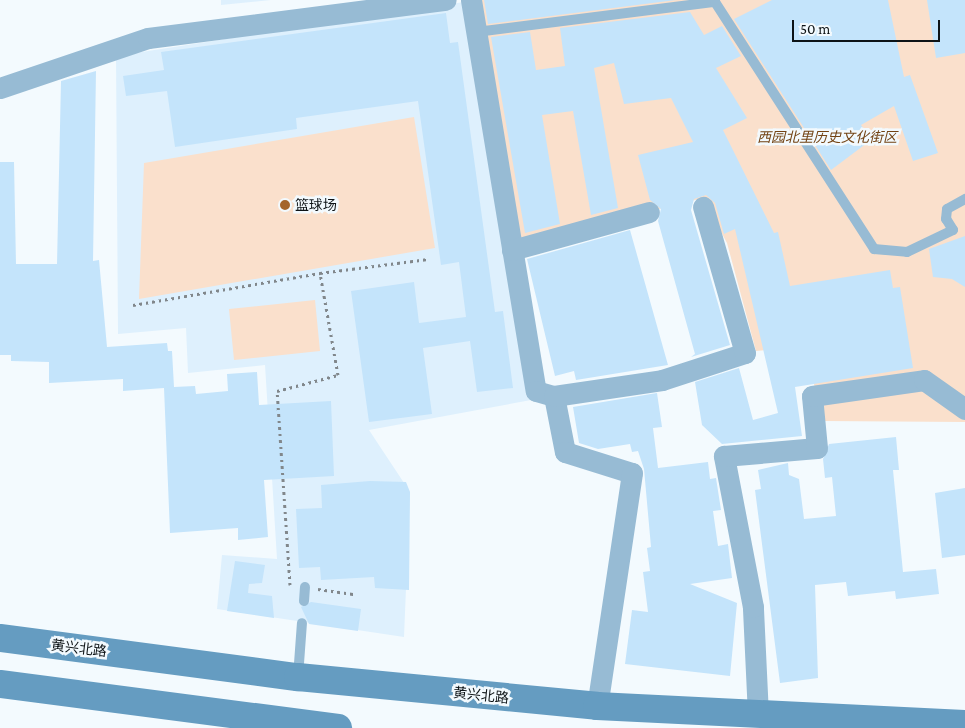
<!DOCTYPE html>
<meta charset="utf-8">
<style>
body{margin:0}
#map{position:relative;width:965px;height:728px;overflow:hidden;background:#f3fafe;font-family:"Crimson Pro","Noto Sans SC",serif}
div>[style]{position:absolute}
[style*='--x']{left:calc(var(--x)*1px);top:calc(var(--y)*1px);width:calc(var(--w)*1px);rotate:calc(var(--a)*1deg)}
.built>*{inset:0;background:#def0fd}
.green>*{inset:0;background:#fae0cc}
.building>*{inset:0;background:#c4e4fb}
.path>*{height:3px;margin-top:-1.5px;transform-origin:0;background:repeating-linear-gradient(90deg,#81878b 0 2.5px,transparent 0 6.5px)}
.service>*{height:10px;margin:-5px;padding:0 5px;transform-origin:5px;border-radius:5px;background:#97bbd4}
.minor>*{height:21px;margin:-10.5px;padding:0 10.5px;transform-origin:10.5px;border-radius:10.5px;background:#97bbd4}
.secondary>*{height:28px;margin:-14px;padding:0 14px;transform-origin:14px;border-radius:14px;background:#659cc1}
.dots>*{width:14px;height:14px;translate:-50% -50%;box-sizing:border-box;border:2px solid #f3fafe;border-radius:50%}
span{translate:-50% -50%;white-space:nowrap;text-align:center;line-height:1.15;-webkit-text-stroke:5px #f3fafe;paint-order:stroke}
.park-label{font-size:14px;color:#734415;font-style:italic}
.poi-label{font-size:14px;color:#0d1316}
.left{translate:0 -50%;text-align:left}
.street-label{font-size:14px;color:#0d1316}
.scale{position:absolute;left:792px;top:20px;width:148px;height:22px;box-sizing:border-box;border:2px solid #0d1316;border-top:0;padding-left:6px;font-size:15px;line-height:18px;white-space:nowrap;color:#0d1316;-webkit-text-stroke:4px #f3fafe;paint-order:stroke}
</style>
<div id="map">
<div class="built">
<div style="clip-path:polygon(221px 0,271px 0,221px 5px)"></div>
<div style="clip-path:polygon(464px 2px,531px 400px,369px 430px,410px 492px,404px 637px,217px 609px,222px 555px,277px 559px,265px 365px,188px 373px,186px 328px,118px 334px,116px 56px)"></div>
</div>
<div class="green">
<div style="clip-path:polygon(481px 0,965px 0,965px 422px,822px 421px,806px 347px,756px 351px,727px 243px,703px 198px,520px 244px)"></div>
<div style="clip-path:polygon(414px 117px,435px 248px,139px 299px,144px 163px)"></div>
<div style="clip-path:polygon(315px 300px,320px 351px,234px 360px,229px 309px)"></div>
</div>
<div class="building">
<div style="clip-path:polygon(484px 0,676px 0,488px 24px)"></div>
<div style="clip-path:polygon(772px 0,888px 0,904px 77px,910px 75px,938px 153px,913px 161px,894px 106px,861px 125px,871px 140px,831px 170px,734px 19px)"></div>
<div style="clip-path:polygon(927px 0,965px 0,965px 53px,936px 58px)"></div>
<div style="clip-path:polygon(690px 12px,704px 35px,722px 26px,741px 56px,716px 68px,747px 118px,723px 130px,774px 233px,778px 232px,790px 286px,890px 270px,893px 288px,900px 287px,913px 368px,795px 387px,802px 436px,722px 444px,702px 425px,695px 382px,739px 368px,753px 420px,778px 413px,735px 229px,724px 234px,715px 203px,706px 195px,694px 199px,691px 210px,730px 345px,691px 357px,695px 354px,658px 221px,661px 209px,650px 200px,638px 155px,693px 142px,671px 98px,624px 104px,614px 63px,594px 68px,618px 208px,591px 215px,573px 111px,542px 115px,560px 224px,525px 233px,491px 37px,530px 32px,536px 70px,565px 66px,560px 28px)"></div>
<div style="clip-path:polygon(446px 13px,450px 43px,458px 42px,495px 312px,503px 311px,513px 388px,477px 392px,470px 341px,423px 348px,432px 414px,369px 422px,351px 291px,414px 282px,419px 323px,466px 317px,459px 262px,441px 265px,418px 101px,296px 118px,297px 129px,175px 147px,167px 91px,126px 96px,123px 76px,164px 70px,161px 52px)"></div>
<div style="clip-path:polygon(96px 71px,93px 261px,99px 260px,107px 347px,167px 343px,168px 351px,172px 351px,174px 387px,195px 386px,196px 394px,228px 391px,227px 374px,257px 372px,259px 405px,331px 401px,334px 476px,264px 480px,268px 537px,238px 540px,238px 528px,170px 533px,164px 388px,123px 391px,123px 379px,49px 383px,49px 362px,11px 361px,11px 355px,0 355px,0 162px,14px 162px,16px 264px,57px 264px,61px 81px)"></div>
<div style="clip-path:polygon(630px 230px,668px 365px,576px 380px,574px 371px,555px 376px,527px 259px)"></div>
<div style="clip-path:polygon(965px 236px,965px 287px,952px 279px,933px 277px,929px 249px)"></div>
<div style="clip-path:polygon(657px 393px,662px 427px,653px 428px,658px 468px,708px 462px,710px 479px,716px 478px,721px 510px,713px 511px,718px 546px,728px 544px,732px 578px,690px 584px,737px 603px,730px 676px,625px 664px,632px 610px,648px 612px,643px 572px,650px 571px,647px 548px,651px 547px,644px 469px,638px 451px,632px 452px,630px 444px,598px 449px,579px 443px,573px 407px)"></div>
<div style="clip-path:polygon(896px 437px,899px 470px,893px 470px,903px 572px,936px 569px,939px 594px,896px 599px,895px 591px,848px 596px,846px 582px,815px 585px,818px 678px,780px 683px,755px 490px,761px 489px,758px 470px,788px 463px,789px 475px,799px 479px,804px 519px,836px 516px,832px 477px,825px 478px,823px 459px,829px 444px)"></div>
<div style="clip-path:polygon(370px 481px,406px 482px,410px 492px,409px 590px,375px 588px,374px 577px,321px 580px,320px 567px,299px 568px,296px 509px,322px 508px,321px 485px)"></div>
<div style="clip-path:polygon(965px 488px,965px 555px,942px 558px,935px 493px)"></div>
<div style="clip-path:polygon(235px 561px,265px 565px,262px 583px,249px 584px,248px 593px,272px 596px,274px 618px,227px 611px)"></div>
<div style="clip-path:polygon(311px 602px,361px 609px,358px 631px,309px 624px,301px 607px)"></div>
</div>
<div class="path">
<div style="--x:133;--y:305;--w:190;--a:-9.7"></div>
<div style="--x:290;--y:585;--w:194;--a:-93.8"></div>
<div style="--x:277;--y:391;--w:63;--a:-14.7"></div>
<div style="--x:338;--y:375;--w:104;--a:-100"></div>
<div style="--x:320;--y:273;--w:109;--a:-7.4"></div>
<div style="--x:318;--y:589;--w:37;--a:8"></div>
</div>
<div class="service">
<div style="--x:476;--y:32;--w:241;--a:-7.2"></div>
<div style="--x:715;--y:2;--w:294;--a:57.2"></div>
<div style="--x:874;--y:249;--w:33;--a:5"></div>
<div style="--x:907;--y:252;--w:51;--a:-25.6"></div>
<div style="--x:953;--y:230;--w:13;--a:-122"></div>
<div style="--x:946;--y:219;--w:10;--a:-84"></div>
<div style="--x:947;--y:209;--w:21;--a:-29"></div>
<div style="--x:304;--y:601;--w:14;--a:-86"></div>
<div style="--x:298;--y:677;--w:54;--a:-85.8"></div>
</div>
<div class="minor">
<div style="--x:471;--y:0;--w:396;--a:80.6"></div>
<div style="--x:536;--y:391;--w:19;--a:16"></div>
<div style="--x:554;--y:396;--w:57;--a:78.9"></div>
<div style="--x:565;--y:452;--w:70;--a:17.4"></div>
<div style="--x:632;--y:473;--w:236;--a:98.5"></div>
<div style="--x:0;--y:88;--w:156;--a:-18.7"></div>
<div style="--x:148;--y:38;--w:300;--a:-7.3"></div>
<div style="--x:512;--y:250;--w:142;--a:-15.5"></div>
<div style="--x:554;--y:396;--w:109;--a:-8.4"></div>
<div style="--x:662;--y:380;--w:87;--a:-18"></div>
<div style="--x:745;--y:353;--w:152;--a:-106"></div>
<div style="--x:758;--y:715;--w:108;--a:-92.7"></div>
<div style="--x:753;--y:607;--w:154;--a:-100.9"></div>
<div style="--x:724;--y:456;--w:93;--a:-4.9"></div>
<div style="--x:817;--y:448;--w:52;--a:-95.5"></div>
<div style="--x:812;--y:396;--w:113;--a:-8.1"></div>
<div style="--x:924;--y:380;--w:50;--a:35.3"></div>
</div>
<div class="secondary">
<div style="--x:0;--y:638;--w:301;--a:7.5"></div>
<div style="--x:298;--y:677;--w:300;--a:5.5"></div>
<div style="--x:597;--y:706;--w:368;--a:2.8"></div>
<div style="--x:0;--y:684;--w:341;--a:7.4"></div>
</div>
<div class="dots">
<div style="left:285px;top:205px;background:#a4662c"></div>
</div>
<div class="park-label">
<span style="left:827px;top:137px">西园北里历史文化街区</span>
</div>
<div class="poi-label">
<span class="left" style="left:295px;top:205px">篮球场</span>
</div>
<div class="street-label">
<span style="left:79px;top:648px;rotate:7deg">黄兴北路</span>
<span style="left:481px;top:695px;rotate:6deg">黄兴北路</span>
</div>
<div class="scale">50 m</div>
</div>
